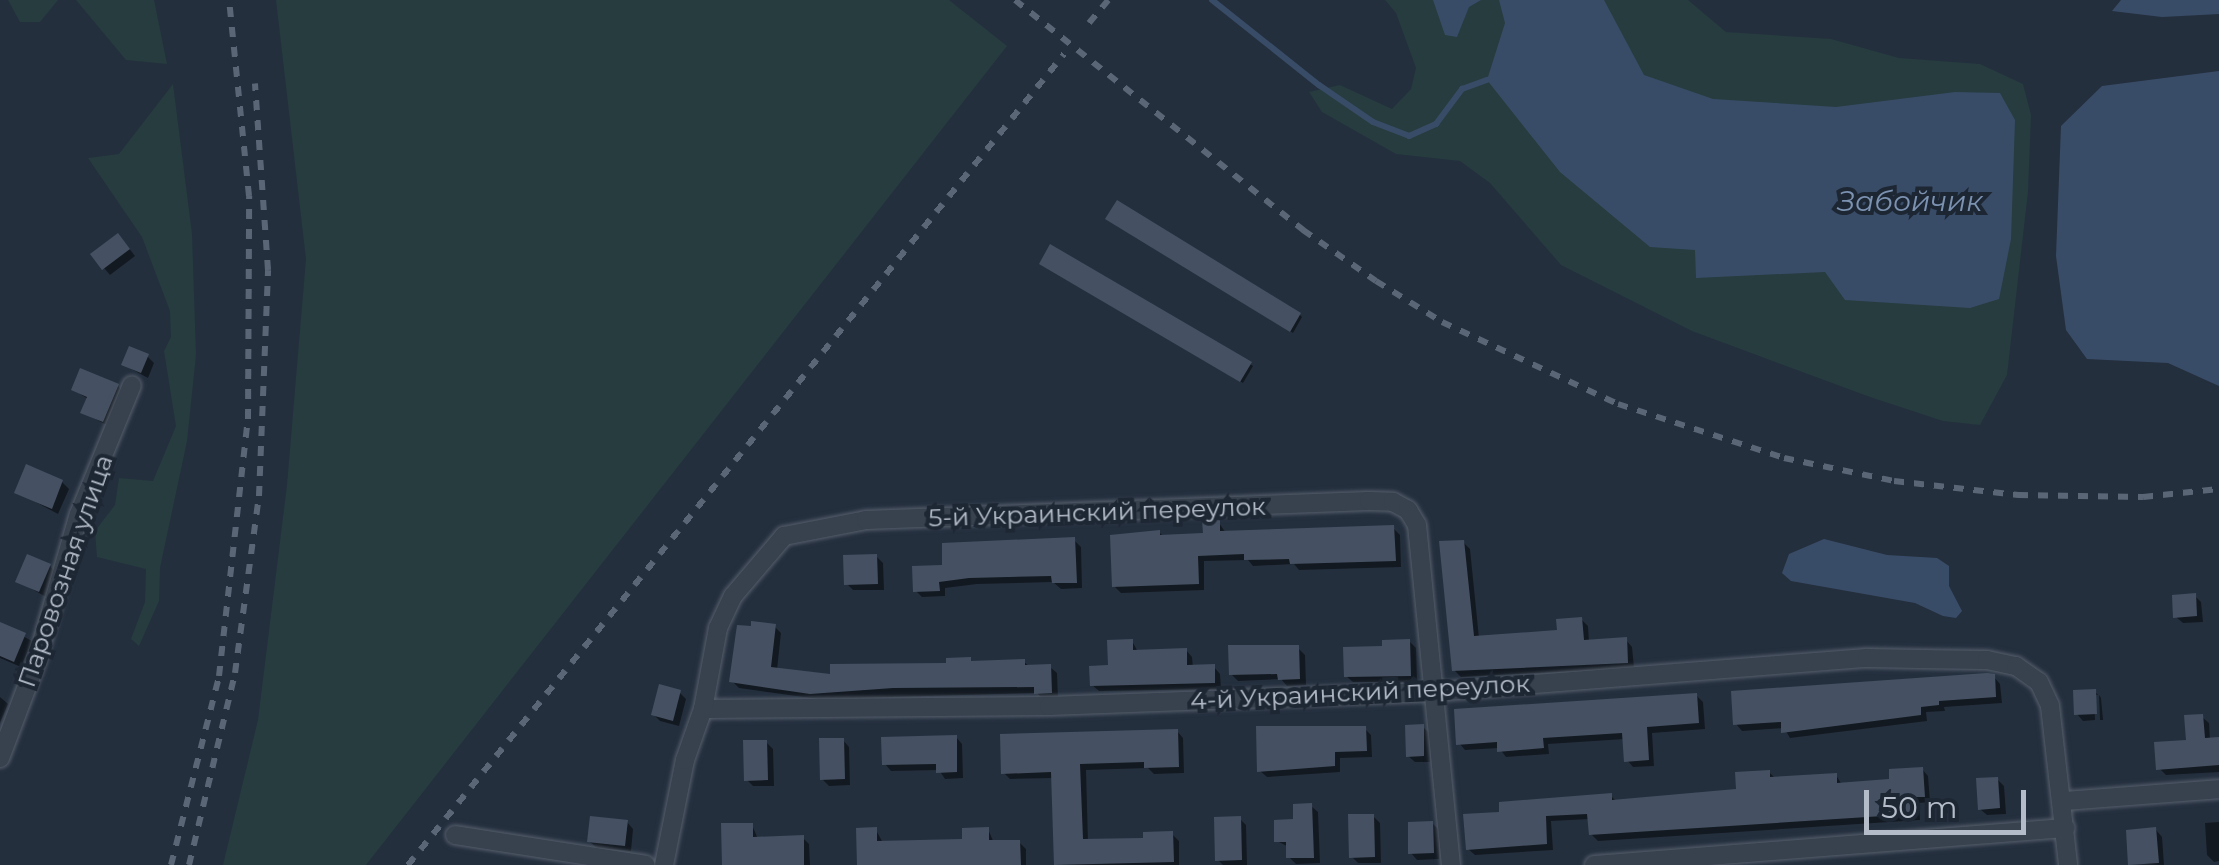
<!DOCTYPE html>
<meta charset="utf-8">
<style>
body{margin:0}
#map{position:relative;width:2219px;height:865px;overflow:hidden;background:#242f3e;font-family:Montserrat,sans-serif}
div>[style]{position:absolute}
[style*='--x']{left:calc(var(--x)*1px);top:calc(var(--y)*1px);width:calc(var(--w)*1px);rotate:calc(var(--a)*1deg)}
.green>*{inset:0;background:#263c3f}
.water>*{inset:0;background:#394c67}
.shadow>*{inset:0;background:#0007}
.stream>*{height:6px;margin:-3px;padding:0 3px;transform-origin:3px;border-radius:3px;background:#394c67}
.building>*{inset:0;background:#455162}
.roads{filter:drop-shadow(0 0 2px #565f6c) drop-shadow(0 0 2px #565f6c)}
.street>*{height:18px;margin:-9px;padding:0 9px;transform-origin:9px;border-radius:9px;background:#38414e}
.rail>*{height:6px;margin-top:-3px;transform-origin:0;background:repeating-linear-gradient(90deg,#5a6575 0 10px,transparent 0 20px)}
span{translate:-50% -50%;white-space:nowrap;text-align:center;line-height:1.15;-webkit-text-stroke:8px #1d2633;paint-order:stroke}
.street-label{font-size:25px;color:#b4bcc9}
.water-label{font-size:28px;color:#7c92b1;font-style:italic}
.scale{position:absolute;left:1864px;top:790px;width:162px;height:45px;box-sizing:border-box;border:5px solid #b4bcc9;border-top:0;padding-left:12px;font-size:30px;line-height:35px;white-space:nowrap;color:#b4bcc9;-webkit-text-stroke:8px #1d2633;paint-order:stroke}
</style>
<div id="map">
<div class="green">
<div style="clip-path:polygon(8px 0,58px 0,40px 22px,20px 22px)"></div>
<div style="clip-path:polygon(76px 0,154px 0,167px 64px,126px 60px)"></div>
<div style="clip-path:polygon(276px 0,949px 0,1007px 46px,366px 865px,223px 865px,258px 720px,287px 485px,306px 259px)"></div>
<div style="clip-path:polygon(1385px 0,1688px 0,1726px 32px,1831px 39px,1899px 58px,1980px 64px,2023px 84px,2031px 115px,2028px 192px,2007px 375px,1980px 425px,1943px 421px,1870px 397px,1692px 331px,1561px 265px,1490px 183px,1460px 161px,1396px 154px,1322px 112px,1309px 92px,1340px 85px,1392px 109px,1411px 89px,1416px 68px,1396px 13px)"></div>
<div style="clip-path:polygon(173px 84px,192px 234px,196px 355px,187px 441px,160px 568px,159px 601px,139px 646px,131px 639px,145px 602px,146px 569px,97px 557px,95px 531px,115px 505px,119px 478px,153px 481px,176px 426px,164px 351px,171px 337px,170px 311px,142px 237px,88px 158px,119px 154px)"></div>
</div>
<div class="water">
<div style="clip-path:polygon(1433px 0,1481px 0,1469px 7px,1457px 37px,1445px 35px)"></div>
<div style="clip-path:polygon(1499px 0,1604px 0,1644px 75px,1713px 99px,1836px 107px,1955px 92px,2000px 93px,2015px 120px,2011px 239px,1999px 299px,1970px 308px,1845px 300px,1825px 272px,1696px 278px,1695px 250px,1650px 247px,1560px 172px,1487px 80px,1505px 23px)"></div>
<div style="clip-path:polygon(2121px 0,2219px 0,2219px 14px,2162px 17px,2112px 11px)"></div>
<div style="clip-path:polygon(2219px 71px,2219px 386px,2168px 363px,2087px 359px,2066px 330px,2056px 256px,2061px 126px,2102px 86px)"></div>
<div style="clip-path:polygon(1824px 539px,1887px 555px,1937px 558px,1949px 566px,1949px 586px,1962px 611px,1956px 618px,1943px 616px,1915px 603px,1791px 581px,1782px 573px,1789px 554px)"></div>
</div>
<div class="shadow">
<div style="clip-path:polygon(1110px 221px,1300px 315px,1302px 317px,1293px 333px)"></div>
<div style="clip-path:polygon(125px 243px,135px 256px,110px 275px,104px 268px)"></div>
<div style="clip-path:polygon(1044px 266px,1250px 364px,1253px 366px,1243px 383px)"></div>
<div style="clip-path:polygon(147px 356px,154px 363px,148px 378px,124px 365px)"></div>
<div style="clip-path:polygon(118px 386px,124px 392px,110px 427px,83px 412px,88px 399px,74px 390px)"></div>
<div style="clip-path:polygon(62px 482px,69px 489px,58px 514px,17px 492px)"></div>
<div style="clip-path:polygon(1219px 523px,1226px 533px,1393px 528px,1400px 535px,1401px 567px,1299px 570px,1294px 564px,1253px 566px,1248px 560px,1204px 561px,1204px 590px,1121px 593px,1114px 586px,1159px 532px,1164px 537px,1205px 536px)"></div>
<div style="clip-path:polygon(1074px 540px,1081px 547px,1082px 588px,1061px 589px,1053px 582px,977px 584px,945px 588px,945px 596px,922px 597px,915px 590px,945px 567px)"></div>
<div style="clip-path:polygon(1463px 542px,1470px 549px,1479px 638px,1559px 632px,1581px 619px,1588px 626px,1589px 642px,1626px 640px,1632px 647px,1634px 668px,1461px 677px,1454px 670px)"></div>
<div style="clip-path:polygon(876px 556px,883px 563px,884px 590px,853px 590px,847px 584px)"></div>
<div style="clip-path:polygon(50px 566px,56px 573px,46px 597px,18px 581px)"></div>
<div style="clip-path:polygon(2195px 596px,2201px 602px,2203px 622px,2183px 623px,2176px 617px)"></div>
<div style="clip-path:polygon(0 624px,32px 641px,21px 667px,0 658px)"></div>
<div style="clip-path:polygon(775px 627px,781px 633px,777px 670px,832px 677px,949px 666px,970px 660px,974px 663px,1024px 662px,1030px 667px,1050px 667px,1057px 673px,1058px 699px,1043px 699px,1037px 693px,818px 699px,739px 688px,732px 681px)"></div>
<div style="clip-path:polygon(1132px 641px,1138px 652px,1186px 650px,1192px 657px,1193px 668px,1214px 667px,1220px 674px,1221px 689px,1099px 691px,1092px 685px)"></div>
<div style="clip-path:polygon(1409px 641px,1416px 648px,1417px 682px,1353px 682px,1346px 676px)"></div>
<div style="clip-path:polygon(1298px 648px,1305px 655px,1306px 685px,1287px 686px,1281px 679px,1238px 681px,1231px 674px)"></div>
<div style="clip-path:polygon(1994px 677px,2000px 684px,2002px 703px,1944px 707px,1945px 711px,1926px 712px,1927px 721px,1790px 738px,1784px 728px,1742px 731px,1736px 724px)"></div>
<div style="clip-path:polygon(2095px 691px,2098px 695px,2094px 695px,2095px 720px,2083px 721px,2077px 714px)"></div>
<div style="clip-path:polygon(679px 692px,686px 699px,679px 726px,660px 721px,654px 715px)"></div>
<div style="clip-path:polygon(1696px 695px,1703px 702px,1705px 729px,1652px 733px,1654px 766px,1633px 767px,1627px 760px,1625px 739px,1548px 744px,1549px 754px,1506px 757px,1499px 748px,1465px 750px,1459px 743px)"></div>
<div style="clip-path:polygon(2099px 695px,2101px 698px,2103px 720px,2100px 720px)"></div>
<div style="clip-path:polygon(0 697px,8px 704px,0 723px)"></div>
<div style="clip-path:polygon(2202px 717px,2209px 723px,2210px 740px,2219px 740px,2219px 772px,2166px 775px,2159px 768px,2188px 742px)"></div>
<div style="clip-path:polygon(1423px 727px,1429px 733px,1430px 762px,1415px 762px,1408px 756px)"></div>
<div style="clip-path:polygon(1364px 728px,1371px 735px,1372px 757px,1340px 758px,1340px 772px,1267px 777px,1260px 771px)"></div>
<div style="clip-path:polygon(1177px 731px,1183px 738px,1184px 773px,1154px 774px,1148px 768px,1086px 770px,1088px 841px,1145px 840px,1172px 834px,1179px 841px,1179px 865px,1057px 865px,1054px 778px,1010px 779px,1003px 772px)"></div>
<div style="clip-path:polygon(956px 737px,962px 744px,963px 778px,945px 779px,939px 770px,891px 771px,885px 764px)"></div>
<div style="clip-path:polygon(843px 740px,849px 747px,850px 785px,829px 786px,822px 779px)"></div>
<div style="clip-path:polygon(766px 742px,773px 749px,774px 786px,753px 786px,747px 780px)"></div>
<div style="clip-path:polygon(1922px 769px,1928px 776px,1930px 802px,1919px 803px,1920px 820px,1598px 841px,1591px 834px,1590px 819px,1551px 821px,1553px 850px,1475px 855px,1468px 849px,1466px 817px,1611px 796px,1617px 802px,1739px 791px,1769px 772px,1776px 779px,1836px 775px,1842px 785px,1892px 782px)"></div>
<div style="clip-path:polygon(1997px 779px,2004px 786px,2006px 814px,1987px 815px,1980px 809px)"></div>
<div style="clip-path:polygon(1311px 806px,1318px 812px,1320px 863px,1296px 864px,1289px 857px,1289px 847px,1277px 841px)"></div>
<div style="clip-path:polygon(1373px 816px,1380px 823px,1381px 863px,1358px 863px,1352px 857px)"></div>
<div style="clip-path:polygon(1240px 819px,1246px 825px,1247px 865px,1223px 865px,1217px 859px)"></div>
<div style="clip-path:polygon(627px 822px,633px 829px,631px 851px,597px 848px,590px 842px)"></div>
<div style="clip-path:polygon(2219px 822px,2219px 861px,2214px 862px,2207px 855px,2205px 823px)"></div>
<div style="clip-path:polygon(1432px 823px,1439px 830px,1439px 859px,1417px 860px,1411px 853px)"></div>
<div style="clip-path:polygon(752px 825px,758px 839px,803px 838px,809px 844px,810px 865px,725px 865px)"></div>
<div style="clip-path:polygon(988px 829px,994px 843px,1019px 842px,1026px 849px,1026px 865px,859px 865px,876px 830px,883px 843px,965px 841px)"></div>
<div style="clip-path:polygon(2156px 830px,2162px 837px,2164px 865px,2131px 864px)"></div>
</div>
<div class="stream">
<div style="--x:1212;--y:0;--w:137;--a:38.5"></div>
<div style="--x:1319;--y:85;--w:65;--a:34.4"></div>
<div style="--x:1373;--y:122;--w:39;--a:21"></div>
<div style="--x:1409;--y:136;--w:30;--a:-24"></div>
<div style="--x:1436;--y:124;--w:44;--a:-53.4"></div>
<div style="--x:1462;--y:89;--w:27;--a:-20"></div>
</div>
<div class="building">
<div style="clip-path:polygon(1117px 200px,1301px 313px,1290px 332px,1105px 219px)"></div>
<div style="clip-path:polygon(118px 233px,130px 249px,102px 270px,90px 254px)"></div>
<div style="clip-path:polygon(1050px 244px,1252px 362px,1240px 382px,1039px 264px)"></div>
<div style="clip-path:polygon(129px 346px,149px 354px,141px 373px,121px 365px)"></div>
<div style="clip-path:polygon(80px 368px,119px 384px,103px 422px,80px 413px,87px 397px,71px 390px)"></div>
<div style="clip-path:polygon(26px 464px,63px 480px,52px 509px,14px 493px)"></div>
<div style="clip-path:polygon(1202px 520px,1220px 520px,1220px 531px,1394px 525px,1396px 561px,1290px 564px,1289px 559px,1244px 560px,1244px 554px,1198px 556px,1199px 584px,1112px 587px,1110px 535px,1160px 530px,1160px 535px,1203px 533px)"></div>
<div style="clip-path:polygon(1075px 537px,1077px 583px,1052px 583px,1051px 576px,969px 578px,939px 582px,940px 591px,913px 592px,912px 566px,942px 565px,942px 543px)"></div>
<div style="clip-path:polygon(1464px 540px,1474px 636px,1557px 630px,1556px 619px,1582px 617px,1584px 640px,1627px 637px,1628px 663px,1452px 671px,1439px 541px)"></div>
<div style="clip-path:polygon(27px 554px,51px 564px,39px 592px,15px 582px)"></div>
<div style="clip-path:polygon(877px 554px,878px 584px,844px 585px,843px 555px)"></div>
<div style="clip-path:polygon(2196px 593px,2197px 616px,2173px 618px,2172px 595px)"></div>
<div style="clip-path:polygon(751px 621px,776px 624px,771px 667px,830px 674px,830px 664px,946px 663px,946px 658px,971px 657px,971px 661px,1025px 659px,1025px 665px,1051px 664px,1052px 693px,1034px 694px,1034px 687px,893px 688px,810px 694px,729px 682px,737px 625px,751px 626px)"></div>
<div style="clip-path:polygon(0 622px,26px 633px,14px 662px,0 656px)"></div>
<div style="clip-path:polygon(1133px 639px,1133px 650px,1187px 648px,1187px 665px,1215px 664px,1215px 683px,1090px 686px,1089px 666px,1108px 665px,1107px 640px)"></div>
<div style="clip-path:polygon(1410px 639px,1411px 676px,1344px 677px,1343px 647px,1382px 646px,1382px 640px)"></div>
<div style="clip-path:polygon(1228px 645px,1299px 645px,1300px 679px,1278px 680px,1277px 674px,1229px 675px)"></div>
<div style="clip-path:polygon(1987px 673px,1995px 674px,1996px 697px,1939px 701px,1939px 705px,1921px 707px,1921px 715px,1781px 733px,1781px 722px,1733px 725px,1731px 691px)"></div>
<div style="clip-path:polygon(659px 684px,681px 690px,673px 721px,651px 715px)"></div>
<div style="clip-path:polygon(2096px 689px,2097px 714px,2074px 715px,2073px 690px)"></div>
<div style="clip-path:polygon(1697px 693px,1699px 723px,1647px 727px,1649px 760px,1624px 762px,1622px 733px,1543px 738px,1544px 748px,1497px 752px,1497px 742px,1456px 745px,1454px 709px)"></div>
<div style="clip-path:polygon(2203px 714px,2205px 738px,2219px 737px,2219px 765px,2156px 770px,2154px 742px,2186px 740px,2184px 715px)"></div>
<div style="clip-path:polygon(1424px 724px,1424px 756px,1406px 757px,1405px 725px)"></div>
<div style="clip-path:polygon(1256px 726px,1366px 726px,1367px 751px,1335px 752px,1335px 766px,1257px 772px)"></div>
<div style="clip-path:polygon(1178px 729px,1179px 767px,1144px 768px,1144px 762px,1080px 764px,1083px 839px,1143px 838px,1143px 832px,1173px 831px,1174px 862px,1054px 865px,1051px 772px,1001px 774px,1000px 734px)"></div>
<div style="clip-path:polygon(957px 735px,957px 772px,936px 773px,936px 764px,882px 765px,881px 737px)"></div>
<div style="clip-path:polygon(819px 738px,844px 738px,845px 779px,820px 780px)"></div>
<div style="clip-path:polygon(743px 740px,767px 740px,768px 780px,744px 781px)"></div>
<div style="clip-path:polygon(1923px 767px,1925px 797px,1913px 797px,1914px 814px,1589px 835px,1587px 814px,1546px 816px,1547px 844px,1466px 850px,1463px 814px,1499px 812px,1499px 802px,1612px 793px,1612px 800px,1736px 789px,1735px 772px,1770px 770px,1770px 777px,1837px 773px,1837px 783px,1889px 779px,1889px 769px)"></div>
<div style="clip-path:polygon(1998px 777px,2000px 808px,1978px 810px,1976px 778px)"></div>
<div style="clip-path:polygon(1312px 803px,1314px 858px,1286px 858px,1286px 842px,1274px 842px,1274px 820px,1293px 819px,1293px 804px)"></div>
<div style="clip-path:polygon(1348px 814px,1374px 814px,1375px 857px,1349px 858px)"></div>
<div style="clip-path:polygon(590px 816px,628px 820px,625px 846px,587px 842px)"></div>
<div style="clip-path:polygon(1241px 816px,1242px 860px,1215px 861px,1214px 817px)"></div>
<div style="clip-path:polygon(1433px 821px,1434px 853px,1408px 854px,1408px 822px)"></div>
<div style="clip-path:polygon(721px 823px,753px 823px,753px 837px,804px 835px,804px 865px,722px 865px)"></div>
<div style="clip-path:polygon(877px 827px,877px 841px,962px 839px,962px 828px,989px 827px,989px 840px,1020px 840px,1021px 865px,857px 865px,856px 828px)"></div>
<div style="clip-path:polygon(2156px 827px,2159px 863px,2128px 865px,2126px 830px)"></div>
</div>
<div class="roads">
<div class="street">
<div style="--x:703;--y:709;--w:346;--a:-0.5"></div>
<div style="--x:1049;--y:706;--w:384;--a:-2.1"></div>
<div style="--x:1433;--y:692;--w:435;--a:-4.5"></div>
<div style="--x:1867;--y:658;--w:120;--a:1"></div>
<div style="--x:1987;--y:660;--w:30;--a:12"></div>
<div style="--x:2016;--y:666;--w:28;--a:35"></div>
<div style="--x:2039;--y:682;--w:26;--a:65"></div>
<div style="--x:2050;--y:706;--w:160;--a:83.5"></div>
<div style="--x:0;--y:758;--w:105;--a:-69.3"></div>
<div style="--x:37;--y:660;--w:152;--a:-74"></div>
<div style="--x:79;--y:514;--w:139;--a:-67.7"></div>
<div style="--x:2064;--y:801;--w:155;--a:-4.4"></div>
<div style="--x:455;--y:835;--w:193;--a:8.9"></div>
<div style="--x:664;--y:865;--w:107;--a:-78.7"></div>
<div style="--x:685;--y:760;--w:54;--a:-70.6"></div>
<div style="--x:703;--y:709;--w:82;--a:-79.5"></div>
<div style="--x:718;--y:628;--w:35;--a:-65"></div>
<div style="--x:733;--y:596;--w:79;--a:-49.6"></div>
<div style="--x:784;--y:536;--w:84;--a:-11"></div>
<div style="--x:866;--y:520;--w:503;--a:-2.16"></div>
<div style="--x:1369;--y:501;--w:24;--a:2"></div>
<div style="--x:1393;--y:502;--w:17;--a:28"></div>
<div style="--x:1408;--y:510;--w:17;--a:59"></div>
<div style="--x:1417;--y:525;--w:342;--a:84.3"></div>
<div style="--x:1594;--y:865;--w:473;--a:-4.5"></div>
</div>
</div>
<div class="rail">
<div style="--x:1015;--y:0;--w:369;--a:38.6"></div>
<div style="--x:1303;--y:230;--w:89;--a:34.9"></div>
<div style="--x:1376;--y:281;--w:78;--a:31.8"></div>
<div style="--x:1442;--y:322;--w:194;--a:25"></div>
<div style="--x:1618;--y:404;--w:175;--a:18"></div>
<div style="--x:1784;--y:458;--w:112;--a:11.8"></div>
<div style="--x:1894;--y:481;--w:125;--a:6.4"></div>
<div style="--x:2018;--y:495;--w:125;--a:0.9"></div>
<div style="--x:2143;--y:497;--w:76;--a:-6"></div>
<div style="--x:1089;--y:23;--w:30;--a:-50"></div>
<div style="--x:171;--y:865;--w:195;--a:-75.7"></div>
<div style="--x:219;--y:676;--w:259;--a:-83.6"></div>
<div style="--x:248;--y:419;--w:223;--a:-89.7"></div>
<div style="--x:249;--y:196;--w:197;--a:-95.8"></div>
<div style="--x:189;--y:865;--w:197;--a:-76.5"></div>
<div style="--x:235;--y:673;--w:179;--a:-82.3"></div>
<div style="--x:259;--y:496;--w:226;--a:-87.7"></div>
<div style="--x:268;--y:270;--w:187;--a:-94"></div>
<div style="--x:408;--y:865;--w:1043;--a:-51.03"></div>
</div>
<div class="street-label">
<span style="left:1097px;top:512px;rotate:-2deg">5-й Украинский переулок</span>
<span style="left:65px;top:571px;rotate:-71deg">Паровозная улица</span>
<span style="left:1360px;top:692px;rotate:-3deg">4-й Украинский переулок</span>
</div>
<div class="water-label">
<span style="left:1910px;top:201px">Забойчик</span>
</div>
<div class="scale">50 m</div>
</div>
